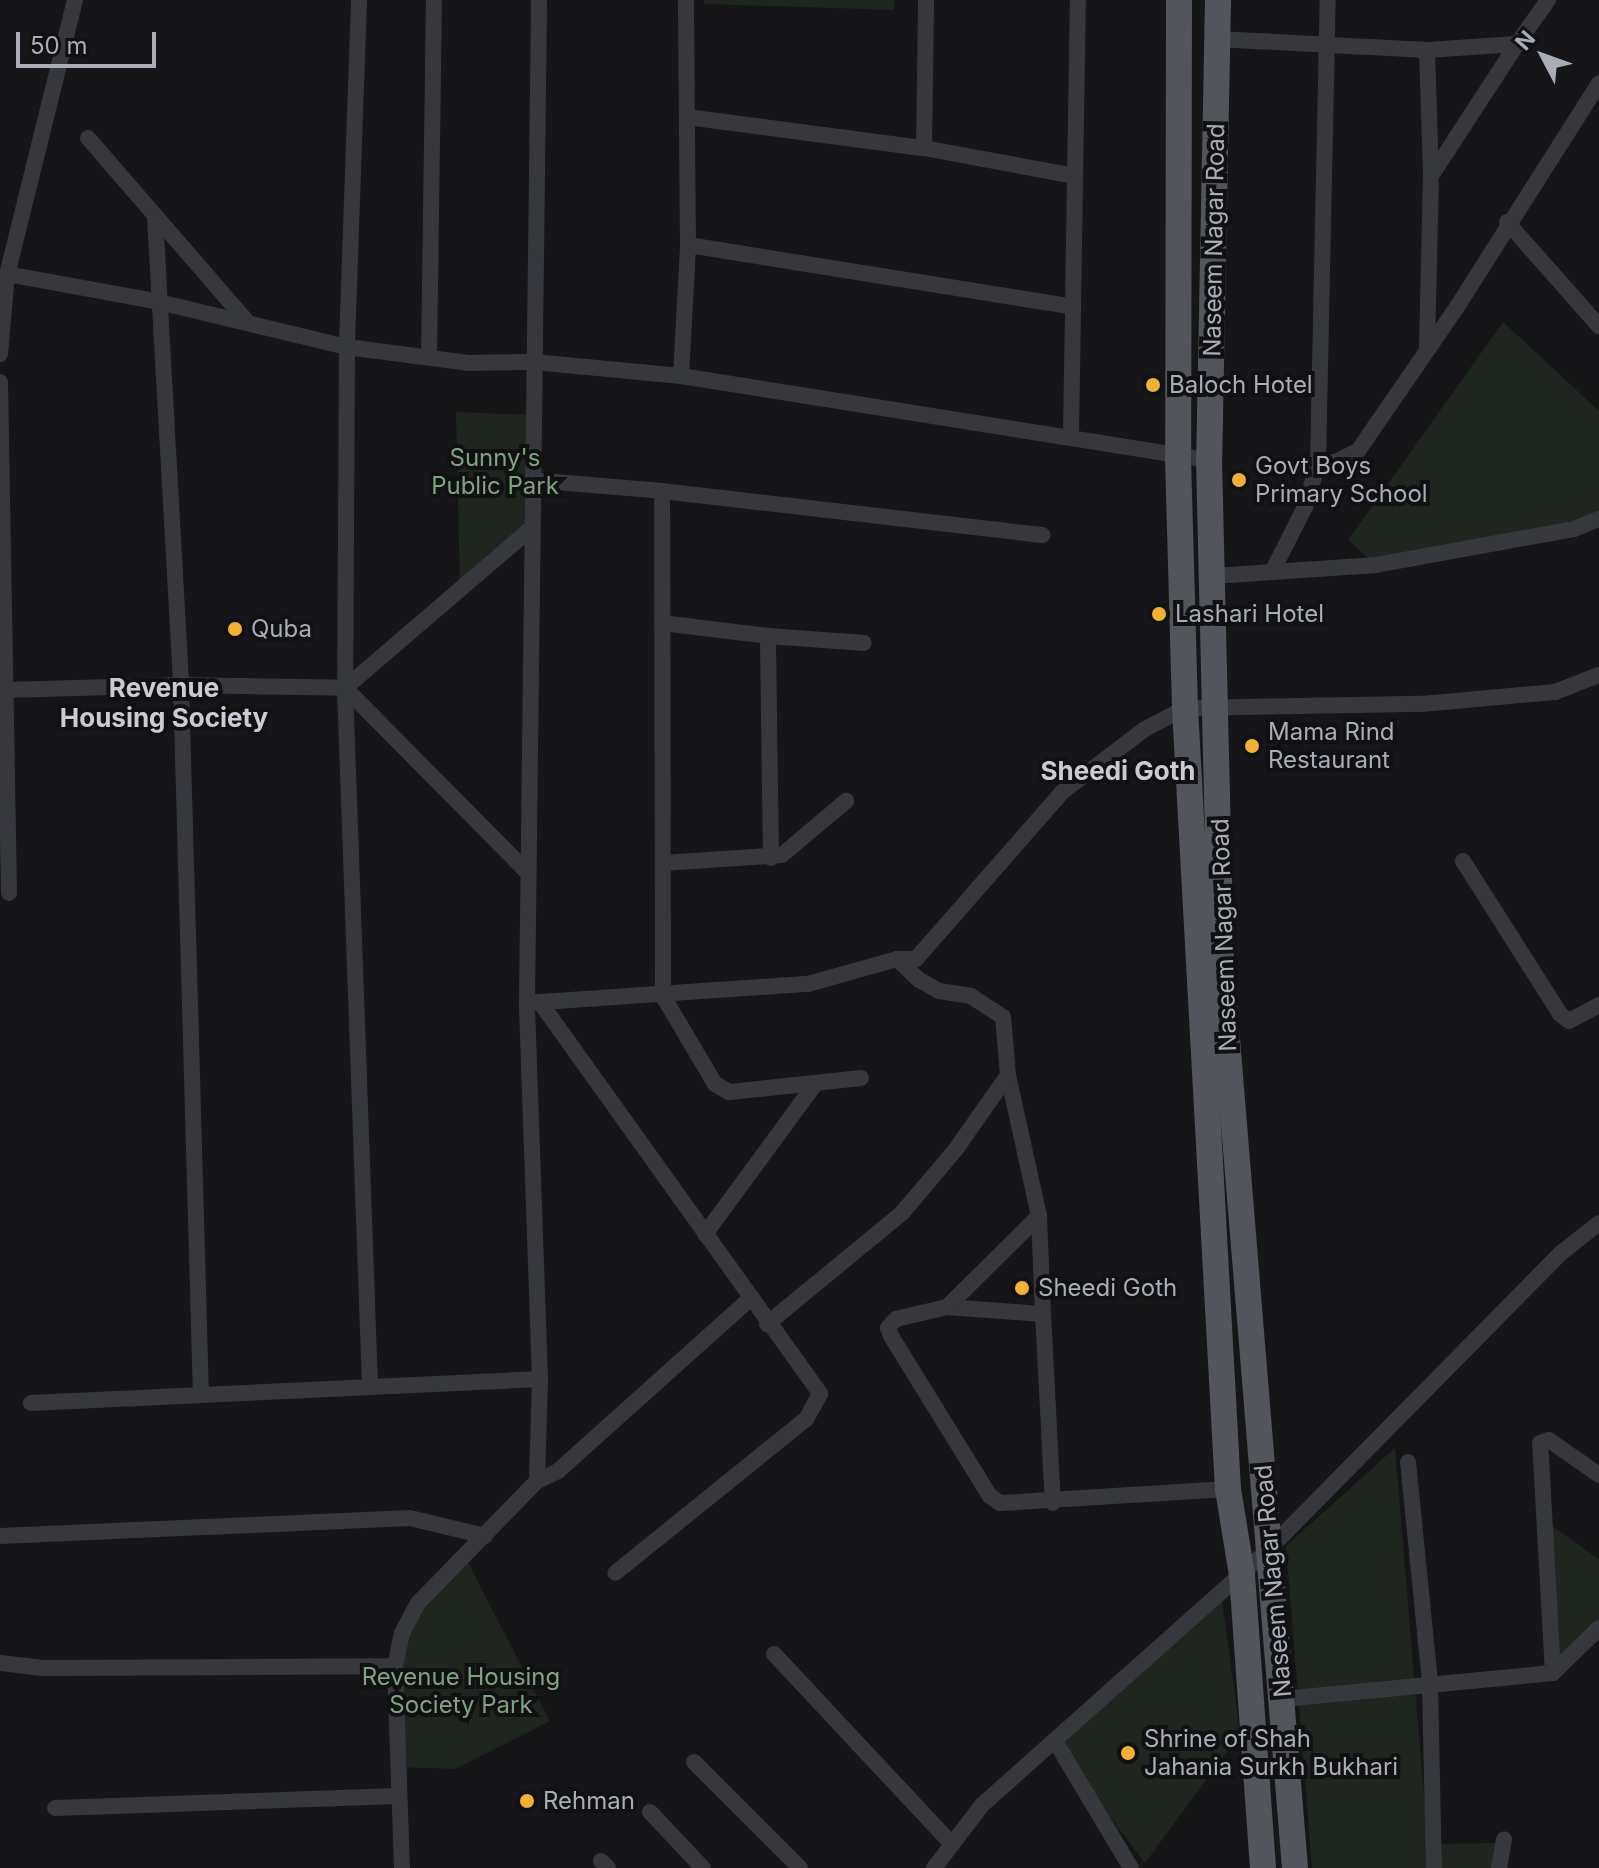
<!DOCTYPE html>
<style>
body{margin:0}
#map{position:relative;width:1599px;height:1868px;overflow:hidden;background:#161618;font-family:Inter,sans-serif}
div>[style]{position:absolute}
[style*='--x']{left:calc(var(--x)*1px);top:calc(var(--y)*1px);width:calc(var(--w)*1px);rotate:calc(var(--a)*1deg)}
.green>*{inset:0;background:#1e261f}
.street>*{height:16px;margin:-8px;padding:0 8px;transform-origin:8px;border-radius:8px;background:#37383d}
.primary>*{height:26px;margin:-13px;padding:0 13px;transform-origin:13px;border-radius:13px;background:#53555c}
.dots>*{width:22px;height:22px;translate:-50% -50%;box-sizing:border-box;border:4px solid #111113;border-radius:50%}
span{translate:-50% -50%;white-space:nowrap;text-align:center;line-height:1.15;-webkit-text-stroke:8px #111113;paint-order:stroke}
.street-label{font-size:24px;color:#a8adb8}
.poi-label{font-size:24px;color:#a8adb8}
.left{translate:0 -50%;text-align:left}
.park-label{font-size:24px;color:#7fa381}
.neighbourhood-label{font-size:26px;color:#c9ccd4;font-weight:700}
.north{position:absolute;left:1503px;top:16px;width:80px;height:80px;-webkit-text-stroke:6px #111113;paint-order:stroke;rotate:311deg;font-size:22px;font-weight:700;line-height:32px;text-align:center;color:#a8adb8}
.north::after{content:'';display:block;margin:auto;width:28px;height:36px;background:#a8adb8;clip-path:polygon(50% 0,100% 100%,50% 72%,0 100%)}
.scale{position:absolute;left:16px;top:32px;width:140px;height:36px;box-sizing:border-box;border:4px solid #a8adb8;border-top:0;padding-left:10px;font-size:24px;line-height:28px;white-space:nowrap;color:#a8adb8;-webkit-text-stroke:6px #111113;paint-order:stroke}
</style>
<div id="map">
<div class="green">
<div style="clip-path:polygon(704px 0,895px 0,894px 10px,704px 4px)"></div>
<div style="clip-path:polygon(1503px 322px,1599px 411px,1599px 519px,1376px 565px,1348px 540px)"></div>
<div style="clip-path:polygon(456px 412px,531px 415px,532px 528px,460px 589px)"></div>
<div style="clip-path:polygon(1395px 1448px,1428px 1844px,1498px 1843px,1494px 1868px,1312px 1868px,1286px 1546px)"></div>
<div style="clip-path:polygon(1543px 1520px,1599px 1559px,1599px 1628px,1553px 1673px)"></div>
<div style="clip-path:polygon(464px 1555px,550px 1721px,455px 1769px,397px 1767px,402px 1633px)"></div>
<div style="clip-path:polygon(1221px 1593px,1240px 1734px,1145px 1863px,1053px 1742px)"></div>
</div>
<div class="street">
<div style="--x:75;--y:0;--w:282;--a:103.9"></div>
<div style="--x:7;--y:274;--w:155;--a:10.4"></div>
<div style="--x:159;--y:302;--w:193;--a:13.5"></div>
<div style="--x:347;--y:347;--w:122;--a:7.5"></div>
<div style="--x:468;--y:363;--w:66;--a:-0.9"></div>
<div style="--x:534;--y:362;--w:148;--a:5.4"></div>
<div style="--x:681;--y:376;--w:535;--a:9.04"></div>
<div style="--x:359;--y:0;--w:347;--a:92"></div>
<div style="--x:347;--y:347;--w:341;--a:90.3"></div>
<div style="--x:345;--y:688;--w:699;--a:87.95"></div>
<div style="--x:1217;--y:39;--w:210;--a:3"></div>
<div style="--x:1427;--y:50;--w:90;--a:-3.8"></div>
<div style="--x:1517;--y:44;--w:54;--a:-54.8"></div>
<div style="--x:1427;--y:50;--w:126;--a:88.2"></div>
<div style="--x:687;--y:117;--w:239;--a:7.5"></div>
<div style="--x:924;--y:148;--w:154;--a:10.5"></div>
<div style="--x:88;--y:138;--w:245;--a:49.1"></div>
<div style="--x:924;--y:148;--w:148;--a:-89.2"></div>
<div style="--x:155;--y:217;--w:469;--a:86.8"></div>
<div style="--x:181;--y:685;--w:710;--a:88.39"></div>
<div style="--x:1507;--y:222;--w:139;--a:48.5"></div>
<div style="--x:688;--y:245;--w:390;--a:9.1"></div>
<div style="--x:1427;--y:348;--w:172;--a:-88.7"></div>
<div style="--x:1431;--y:176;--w:158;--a:-56.9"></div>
<div style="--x:0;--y:354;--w:80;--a:-85"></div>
<div style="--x:429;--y:357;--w:357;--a:-89.2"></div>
<div style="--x:681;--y:376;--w:131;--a:-86.9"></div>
<div style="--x:688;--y:245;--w:245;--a:-90.5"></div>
<div style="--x:0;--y:382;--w:511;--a:88.99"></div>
<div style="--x:1071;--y:436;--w:436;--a:-89.1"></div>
<div style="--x:1318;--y:463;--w:463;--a:-88.8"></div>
<div style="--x:532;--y:480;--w:130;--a:4.8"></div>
<div style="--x:1273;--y:570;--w:71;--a:-63.1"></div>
<div style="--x:1305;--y:507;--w:46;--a:-73.5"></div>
<div style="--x:1318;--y:463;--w:18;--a:-3"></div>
<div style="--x:1336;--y:462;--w:25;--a:-27"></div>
<div style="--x:1358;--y:451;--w:175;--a:-55.5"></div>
<div style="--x:1457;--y:307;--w:265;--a:-57.6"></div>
<div style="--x:1214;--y:576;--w:162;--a:-3.9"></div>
<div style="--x:1376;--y:565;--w:201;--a:-10.3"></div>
<div style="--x:1574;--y:529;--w:27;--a:-22"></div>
<div style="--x:662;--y:623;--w:107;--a:7"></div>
<div style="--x:345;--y:688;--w:260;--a:45.3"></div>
<div style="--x:6;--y:690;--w:175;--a:-1.6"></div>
<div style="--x:181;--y:685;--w:164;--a:1"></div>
<div style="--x:345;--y:688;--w:246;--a:-40.6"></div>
<div style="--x:771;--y:858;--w:222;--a:-90.8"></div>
<div style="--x:768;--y:636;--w:96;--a:4.2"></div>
<div style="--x:1463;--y:861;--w:181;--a:57.6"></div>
<div style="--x:1560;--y:1014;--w:11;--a:38"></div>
<div style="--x:1569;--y:1021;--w:34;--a:-28"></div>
<div style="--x:663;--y:863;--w:119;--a:-3.8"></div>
<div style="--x:782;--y:855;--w:84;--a:-40.2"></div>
<div style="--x:527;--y:1003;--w:1003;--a:-89.31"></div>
<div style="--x:542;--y:1005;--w:478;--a:54.4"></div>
<div style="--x:820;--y:1394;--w:29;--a:119"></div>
<div style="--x:806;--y:1419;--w:245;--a:141.1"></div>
<div style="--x:1008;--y:1075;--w:144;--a:77.6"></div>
<div style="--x:1039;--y:1216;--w:98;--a:87.7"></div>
<div style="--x:1043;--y:1314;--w:96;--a:-175.8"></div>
<div style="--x:947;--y:1307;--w:52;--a:166.8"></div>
<div style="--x:896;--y:1319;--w:12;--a:132"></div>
<div style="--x:888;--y:1328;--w:9;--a:69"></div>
<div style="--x:891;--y:1336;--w:188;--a:58.3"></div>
<div style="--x:990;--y:1496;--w:12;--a:35"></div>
<div style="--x:1000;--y:1503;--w:228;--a:-3.5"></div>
<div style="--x:861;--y:1078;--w:133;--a:173.9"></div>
<div style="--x:729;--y:1092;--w:16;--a:-150"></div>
<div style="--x:715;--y:1084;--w:102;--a:-120.6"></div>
<div style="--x:663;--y:996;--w:505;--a:-90.11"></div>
<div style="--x:662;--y:491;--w:383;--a:6.6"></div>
<div style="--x:705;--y:1234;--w:186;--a:-53.7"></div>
<div style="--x:947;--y:1307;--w:129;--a:-44.7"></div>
<div style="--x:1043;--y:1314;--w:189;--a:87"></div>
<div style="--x:767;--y:1324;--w:175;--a:-39.4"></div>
<div style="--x:902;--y:1213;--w:84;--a:-49.8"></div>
<div style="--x:956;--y:1149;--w:90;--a:-54.9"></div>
<div style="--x:1008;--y:1075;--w:58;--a:-94.9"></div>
<div style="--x:1003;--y:1017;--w:38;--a:-147"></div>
<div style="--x:971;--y:996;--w:32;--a:-171"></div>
<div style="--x:939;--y:991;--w:23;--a:-151"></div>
<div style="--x:919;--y:980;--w:30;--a:-136"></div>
<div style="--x:31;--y:1403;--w:510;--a:-2.7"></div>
<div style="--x:1408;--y:1462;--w:223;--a:84.3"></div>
<div style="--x:1430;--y:1684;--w:184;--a:88.8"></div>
<div style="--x:537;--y:1481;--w:23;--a:-25"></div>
<div style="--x:558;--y:1471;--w:258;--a:-41.9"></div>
<div style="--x:0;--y:1536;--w:410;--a:-2.5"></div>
<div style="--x:410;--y:1518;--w:77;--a:13.5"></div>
<div style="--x:774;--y:1654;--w:260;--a:46.9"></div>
<div style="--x:0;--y:1663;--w:43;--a:6.6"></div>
<div style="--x:43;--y:1668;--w:352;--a:-0.3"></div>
<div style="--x:1553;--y:1673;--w:230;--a:-93.2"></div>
<div style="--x:1540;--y:1443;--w:9;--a:-18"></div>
<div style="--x:1549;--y:1440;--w:61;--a:35"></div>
<div style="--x:1283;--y:1699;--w:271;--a:-5.5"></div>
<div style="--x:1553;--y:1673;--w:64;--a:-44.4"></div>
<div style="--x:1055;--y:1741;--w:148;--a:59.1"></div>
<div style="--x:694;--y:1762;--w:150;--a:45"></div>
<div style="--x:55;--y:1808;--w:342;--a:-2"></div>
<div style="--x:650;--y:1812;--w:77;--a:46.6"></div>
<div style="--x:601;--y:1861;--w:10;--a:45"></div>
<div style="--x:402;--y:1868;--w:202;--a:-92"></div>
<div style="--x:395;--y:1666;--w:34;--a:-78"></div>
<div style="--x:402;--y:1633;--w:34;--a:-62"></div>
<div style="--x:418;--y:1603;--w:170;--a:-45.7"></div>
<div style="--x:537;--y:1481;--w:102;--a:-88.3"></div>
<div style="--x:540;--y:1379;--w:376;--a:-92"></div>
<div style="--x:527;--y:1003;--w:282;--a:-3.9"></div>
<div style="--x:808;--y:984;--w:92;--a:-15.7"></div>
<div style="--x:897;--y:959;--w:19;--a:0"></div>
<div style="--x:916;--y:959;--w:222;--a:-48.8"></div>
<div style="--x:1062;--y:792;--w:104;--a:-37.2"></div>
<div style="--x:1145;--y:729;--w:45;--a:-27.7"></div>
<div style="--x:1185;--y:708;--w:237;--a:-1"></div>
<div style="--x:1422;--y:704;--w:134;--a:-5.2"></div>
<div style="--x:1555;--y:692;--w:47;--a:-21.1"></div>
<div style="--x:934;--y:1868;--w:79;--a:-52.7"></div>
<div style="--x:982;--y:1805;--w:386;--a:-41.7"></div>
<div style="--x:1270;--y:1548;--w:414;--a:-45.4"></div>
<div style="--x:1561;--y:1253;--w:48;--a:-38.3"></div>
<div style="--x:1499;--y:1868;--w:29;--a:-80"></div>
</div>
<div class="primary">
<div style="--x:1179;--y:0;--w:458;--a:90.1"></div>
<div style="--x:1178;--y:458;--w:250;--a:88.4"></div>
<div style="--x:1185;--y:708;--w:782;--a:86.85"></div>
<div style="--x:1228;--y:1489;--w:87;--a:80.8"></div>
<div style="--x:1242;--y:1575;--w:294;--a:85.9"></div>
<div style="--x:1218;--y:0;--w:460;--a:91.1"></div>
<div style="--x:1209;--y:460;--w:506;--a:88.64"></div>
<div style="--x:1221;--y:966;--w:905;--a:85.31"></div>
</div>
<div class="dots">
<div style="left:1153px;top:385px;background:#f2b134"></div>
<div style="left:1239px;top:480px;background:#f2b134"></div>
<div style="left:1159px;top:614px;background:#f2b134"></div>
<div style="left:235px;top:629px;background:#f2b134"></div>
<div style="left:1252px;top:746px;background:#f2b134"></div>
<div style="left:1022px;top:1288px;background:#f2b134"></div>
<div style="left:1128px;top:1753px;background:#f2b134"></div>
<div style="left:527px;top:1801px;background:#f2b134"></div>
</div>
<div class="street-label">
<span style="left:1214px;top:240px;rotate:-89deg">Naseem Nagar Road</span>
<span style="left:1224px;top:935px;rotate:-92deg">Naseem Nagar Road</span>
<span style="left:1273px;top:1581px;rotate:-95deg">Naseem Nagar Road</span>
</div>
<div class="poi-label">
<span class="left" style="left:1169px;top:385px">Baloch Hotel</span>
<span class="left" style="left:1255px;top:480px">Govt Boys<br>Primary School</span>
<span class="left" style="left:1175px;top:614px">Lashari Hotel</span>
<span class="left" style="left:251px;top:629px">Quba</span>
<span class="left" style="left:1268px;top:746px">Mama Rind<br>Restaurant</span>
<span class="left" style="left:1038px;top:1288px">Sheedi Goth</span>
<span class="left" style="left:1144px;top:1753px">Shrine of Shah<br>Jahania Surkh Bukhari</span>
<span class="left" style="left:543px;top:1801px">Rehman</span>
</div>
<div class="park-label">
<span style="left:495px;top:472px">Sunny's<br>Public Park</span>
<span style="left:461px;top:1691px">Revenue Housing<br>Society Park</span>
</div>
<div class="neighbourhood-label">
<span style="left:164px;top:703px">Revenue<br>Housing Society</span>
<span style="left:1118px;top:771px">Sheedi Goth</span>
</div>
<div class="north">N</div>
<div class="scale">50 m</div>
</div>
